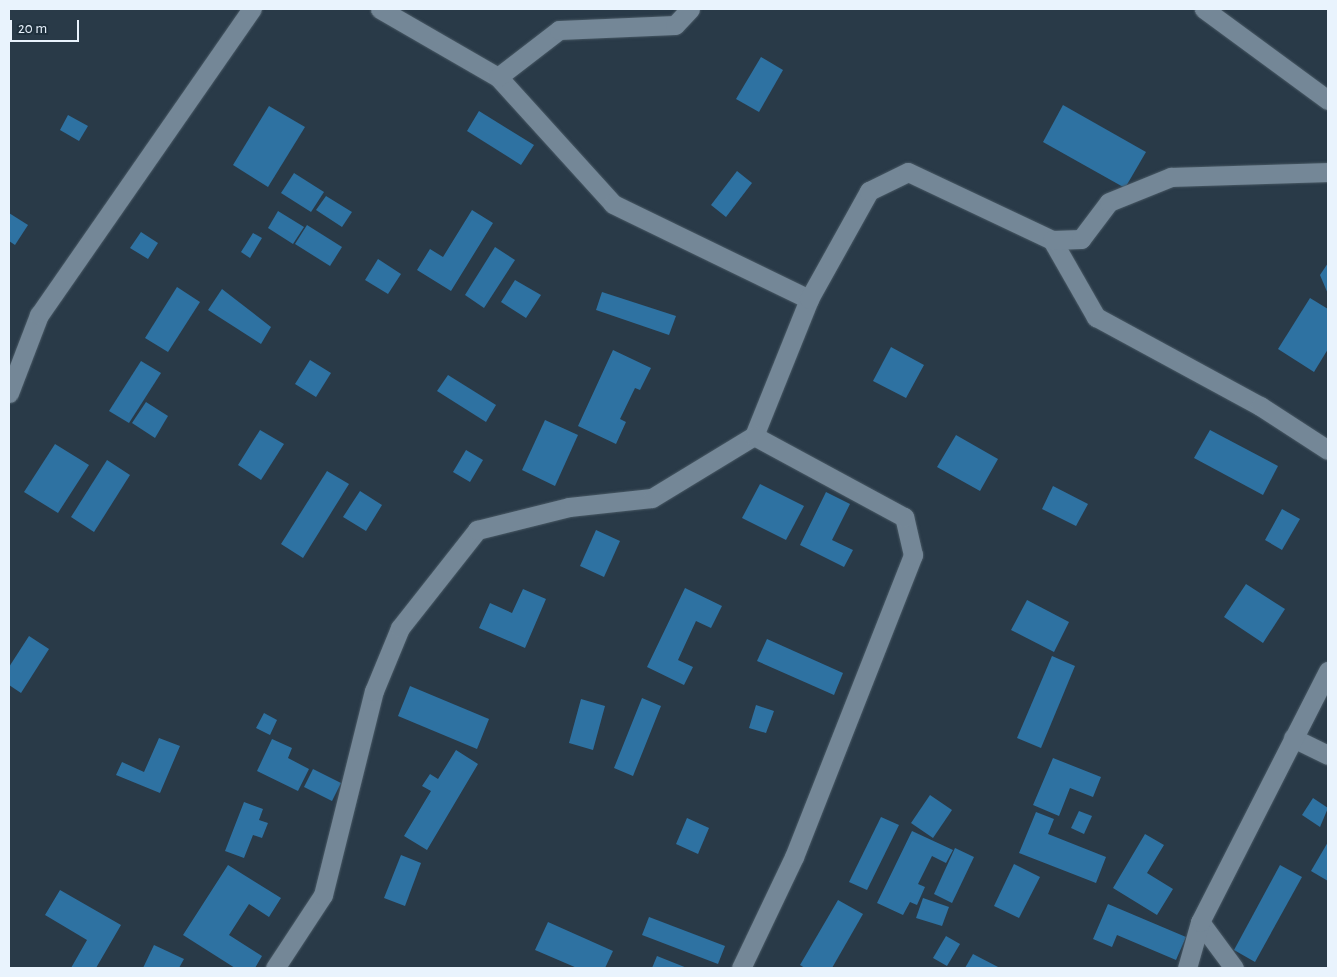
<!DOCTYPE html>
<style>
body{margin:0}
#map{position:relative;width:1337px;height:977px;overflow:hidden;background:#293a48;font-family:"Alegreya Sans",sans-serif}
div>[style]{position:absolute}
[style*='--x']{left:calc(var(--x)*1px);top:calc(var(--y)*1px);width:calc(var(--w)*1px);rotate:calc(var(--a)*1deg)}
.building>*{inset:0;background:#2e72a2}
.roads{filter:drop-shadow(0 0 1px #485864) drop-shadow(0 0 1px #485864)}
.minor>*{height:19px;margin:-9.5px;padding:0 9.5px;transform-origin:9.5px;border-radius:9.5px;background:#748797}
span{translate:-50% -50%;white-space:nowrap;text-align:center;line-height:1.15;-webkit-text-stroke:5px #1f303d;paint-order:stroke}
.frame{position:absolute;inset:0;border:10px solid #e9f3fd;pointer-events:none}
.scale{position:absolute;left:10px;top:20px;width:69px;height:22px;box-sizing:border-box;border:2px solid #e9f3fd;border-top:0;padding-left:6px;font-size:15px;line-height:18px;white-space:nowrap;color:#e9f3fd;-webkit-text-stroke:4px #1f303d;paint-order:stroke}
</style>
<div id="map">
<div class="building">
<div style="clip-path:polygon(761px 57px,783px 70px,759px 112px,736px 99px)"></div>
<div style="clip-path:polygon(1063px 105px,1146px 152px,1125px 188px,1043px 142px)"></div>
<div style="clip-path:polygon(269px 106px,305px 127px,268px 187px,233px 165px)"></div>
<div style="clip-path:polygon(479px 111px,534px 145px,521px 165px,467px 131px)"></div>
<div style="clip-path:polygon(68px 115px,88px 126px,79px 141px,60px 130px)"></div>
<div style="clip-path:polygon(737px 171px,752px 183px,726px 217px,711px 205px)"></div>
<div style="clip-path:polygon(294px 173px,324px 192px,311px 212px,281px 193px)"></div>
<div style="clip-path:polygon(326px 196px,352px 212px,342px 227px,316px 210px)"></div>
<div style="clip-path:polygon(472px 210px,493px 223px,451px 291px,417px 270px,430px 249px,443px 257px)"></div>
<div style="clip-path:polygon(278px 211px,304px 227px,293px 244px,268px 228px)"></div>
<div style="clip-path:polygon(9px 213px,28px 225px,15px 245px,9px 241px)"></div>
<div style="clip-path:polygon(307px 225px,342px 247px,330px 266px,295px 244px)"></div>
<div style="clip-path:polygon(141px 232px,158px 243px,148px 259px,130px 248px)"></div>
<div style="clip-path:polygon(253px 233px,262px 238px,250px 258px,241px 252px)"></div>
<div style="clip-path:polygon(495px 247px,515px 260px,484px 308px,465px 295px)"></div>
<div style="clip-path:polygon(378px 259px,401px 274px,388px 294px,365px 280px)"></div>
<div style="clip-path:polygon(1328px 263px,1328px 294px,1320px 275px)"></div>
<div style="clip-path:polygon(515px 280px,541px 295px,526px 318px,501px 302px)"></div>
<div style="clip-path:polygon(177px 287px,200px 302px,168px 352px,145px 338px)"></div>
<div style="clip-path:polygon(222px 289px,271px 327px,261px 344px,208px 310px)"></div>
<div style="clip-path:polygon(602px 292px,676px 316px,669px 335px,596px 310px)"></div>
<div style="clip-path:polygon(1310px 298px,1328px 309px,1328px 349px,1314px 372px,1278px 349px)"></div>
<div style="clip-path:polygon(891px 347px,924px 365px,906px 398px,873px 381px)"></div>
<div style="clip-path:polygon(613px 350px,651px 368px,640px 390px,635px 388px,620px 419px,626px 422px,616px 444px,578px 426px)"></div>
<div style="clip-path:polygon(310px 360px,331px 373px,316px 397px,295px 384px)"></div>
<div style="clip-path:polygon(141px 361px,161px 373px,129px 423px,109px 411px)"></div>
<div style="clip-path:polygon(448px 375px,496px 405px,486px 422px,437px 391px)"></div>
<div style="clip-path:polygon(146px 402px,168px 416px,155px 438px,132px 423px)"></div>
<div style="clip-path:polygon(545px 420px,578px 435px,555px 486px,522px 470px)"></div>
<div style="clip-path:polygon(260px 430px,284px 444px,261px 480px,238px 465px)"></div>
<div style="clip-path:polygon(1210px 430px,1278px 466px,1263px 495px,1194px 458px)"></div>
<div style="clip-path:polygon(956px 435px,998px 459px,980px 491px,937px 467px)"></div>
<div style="clip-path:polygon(55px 444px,89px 465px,58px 513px,24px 492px)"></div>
<div style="clip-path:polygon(466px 450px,483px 460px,470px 482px,453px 472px)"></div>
<div style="clip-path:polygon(107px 460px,130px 475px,94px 532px,71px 517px)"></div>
<div style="clip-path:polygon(327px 471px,349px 484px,303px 558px,281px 544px)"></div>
<div style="clip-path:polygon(760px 484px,804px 506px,786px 540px,742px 518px)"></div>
<div style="clip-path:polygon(1053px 486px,1088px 504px,1076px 526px,1042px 509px)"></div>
<div style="clip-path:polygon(360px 491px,382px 505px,366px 531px,343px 517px)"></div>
<div style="clip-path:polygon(826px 492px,850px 504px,832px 540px,853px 550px,844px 567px,800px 545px)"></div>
<div style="clip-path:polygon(1282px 509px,1300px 519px,1282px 550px,1265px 540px)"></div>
<div style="clip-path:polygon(596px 530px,620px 541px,604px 577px,580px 566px)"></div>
<div style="clip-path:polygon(1246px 584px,1285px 609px,1263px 643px,1224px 617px)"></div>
<div style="clip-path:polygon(685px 588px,722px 606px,711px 628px,696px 621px,678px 660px,693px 667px,684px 685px,647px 667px)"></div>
<div style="clip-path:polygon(523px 589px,546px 599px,525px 648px,479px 628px,490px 603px,512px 613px)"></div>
<div style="clip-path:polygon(1027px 600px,1069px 622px,1054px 652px,1011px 630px)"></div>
<div style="clip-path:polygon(29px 636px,49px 649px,21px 693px,9px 685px,9px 667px)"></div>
<div style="clip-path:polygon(767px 639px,843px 673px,834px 695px,757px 661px)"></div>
<div style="clip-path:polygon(1052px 656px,1075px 666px,1041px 748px,1017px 738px)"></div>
<div style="clip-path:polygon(410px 686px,489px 719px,477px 749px,398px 716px)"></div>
<div style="clip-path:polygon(642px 698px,661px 706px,633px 776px,614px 768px)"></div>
<div style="clip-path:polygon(581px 699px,605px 706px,593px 750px,569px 743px)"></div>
<div style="clip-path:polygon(756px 705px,774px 711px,766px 733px,749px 728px)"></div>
<div style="clip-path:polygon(264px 713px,277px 720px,270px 735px,256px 728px)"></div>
<div style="clip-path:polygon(159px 738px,180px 746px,160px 793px,116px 775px,122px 762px,144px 772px)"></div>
<div style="clip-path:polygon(272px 739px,292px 748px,288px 758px,309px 769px,298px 791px,257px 771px)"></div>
<div style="clip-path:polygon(456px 750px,478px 764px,427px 850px,404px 836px,431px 791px,422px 786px,430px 774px,438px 779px)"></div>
<div style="clip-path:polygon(1053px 758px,1101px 777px,1093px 797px,1070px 788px,1059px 816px,1033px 805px)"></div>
<div style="clip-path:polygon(313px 769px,341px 783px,332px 801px,304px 787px)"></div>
<div style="clip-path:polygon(930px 795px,952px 810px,933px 838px,911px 823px)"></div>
<div style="clip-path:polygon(1313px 798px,1328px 808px,1320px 827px,1302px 815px)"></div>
<div style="clip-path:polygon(244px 802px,263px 809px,259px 820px,268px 823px,262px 838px,253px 835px,244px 858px,225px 851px)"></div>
<div style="clip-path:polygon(1079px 811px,1092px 816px,1084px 834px,1071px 828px)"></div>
<div style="clip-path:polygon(1036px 812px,1054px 819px,1048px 834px,1106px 857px,1096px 883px,1019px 853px)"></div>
<div style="clip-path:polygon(881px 817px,899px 825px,867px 890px,849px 882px)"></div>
<div style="clip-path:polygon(687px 818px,709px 828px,698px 854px,676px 844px)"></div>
<div style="clip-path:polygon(912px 831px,953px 850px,946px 863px,932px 856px,918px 884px,925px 887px,917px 905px,910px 902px,903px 915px,877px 903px)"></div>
<div style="clip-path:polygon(1145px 834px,1164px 845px,1147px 873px,1173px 889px,1157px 915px,1113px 888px)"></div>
<div style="clip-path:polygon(1328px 842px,1328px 881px,1311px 871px)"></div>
<div style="clip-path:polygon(955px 848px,974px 857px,952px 903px,934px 894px)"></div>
<div style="clip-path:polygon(401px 855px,421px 863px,405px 906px,384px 898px)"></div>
<div style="clip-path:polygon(1014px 864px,1040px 877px,1019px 918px,994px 906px)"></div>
<div style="clip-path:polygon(228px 865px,281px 898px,269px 917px,249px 904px,229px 935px,262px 956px,255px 968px,235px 968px,183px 935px)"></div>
<div style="clip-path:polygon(1280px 865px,1302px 877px,1255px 962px,1234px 950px)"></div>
<div style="clip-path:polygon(60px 890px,121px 925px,96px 968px,71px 968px,87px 940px,45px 915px)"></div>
<div style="clip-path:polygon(923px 898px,949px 907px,942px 926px,916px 918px)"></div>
<div style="clip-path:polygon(838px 900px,863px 914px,832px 968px,805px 968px,800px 965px)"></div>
<div style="clip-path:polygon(1108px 904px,1186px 937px,1176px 960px,1117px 935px,1112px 947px,1093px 939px)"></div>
<div style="clip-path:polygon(649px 917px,725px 946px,718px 964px,642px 935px)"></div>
<div style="clip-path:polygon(548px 922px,613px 951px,605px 968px,577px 968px,535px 950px)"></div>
<div style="clip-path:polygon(946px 936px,960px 944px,947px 966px,933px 958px)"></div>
<div style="clip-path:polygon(154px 945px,184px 959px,179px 968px,143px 968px)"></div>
<div style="clip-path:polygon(973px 954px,1000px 968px,965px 968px)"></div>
<div style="clip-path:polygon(657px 956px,687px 968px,652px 968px)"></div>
</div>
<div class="roads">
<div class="minor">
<div style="--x:380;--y:9;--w:136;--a:30"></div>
<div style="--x:498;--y:77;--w:171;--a:47.8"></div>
<div style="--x:613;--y:204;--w:218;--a:25.9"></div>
<div style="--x:1204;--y:9;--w:154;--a:36.3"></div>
<div style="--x:498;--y:77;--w:77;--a:-37.6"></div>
<div style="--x:559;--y:30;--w:116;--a:-2.5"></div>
<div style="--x:675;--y:25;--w:22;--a:-47"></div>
<div style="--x:1052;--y:240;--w:89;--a:60.3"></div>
<div style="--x:1096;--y:317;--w:187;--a:28.5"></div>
<div style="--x:1260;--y:406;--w:81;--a:32.9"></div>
<div style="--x:9;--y:393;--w:84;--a:-69"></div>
<div style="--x:39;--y:315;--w:373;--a:-55.2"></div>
<div style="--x:1293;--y:738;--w:39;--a:26"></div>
<div style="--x:1200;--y:922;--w:57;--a:53.5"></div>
<div style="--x:275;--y:968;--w:87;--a:-56.7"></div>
<div style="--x:323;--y:895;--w:210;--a:-76"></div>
<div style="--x:374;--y:691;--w:68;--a:-67.6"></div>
<div style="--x:400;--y:628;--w:125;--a:-51.8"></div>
<div style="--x:477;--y:530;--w:95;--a:-14"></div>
<div style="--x:569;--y:507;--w:83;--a:-6.2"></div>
<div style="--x:652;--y:498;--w:119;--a:-31.3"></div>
<div style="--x:754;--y:436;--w:148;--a:-68.1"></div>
<div style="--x:809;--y:299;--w:124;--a:-60.9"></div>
<div style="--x:869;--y:191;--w:43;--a:-26"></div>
<div style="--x:908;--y:172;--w:159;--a:25.3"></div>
<div style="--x:1052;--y:240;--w:29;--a:-2"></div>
<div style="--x:1081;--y:239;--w:46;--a:-52.9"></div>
<div style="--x:1109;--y:202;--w:67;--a:-22"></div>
<div style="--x:1171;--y:177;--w:157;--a:-1.8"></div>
<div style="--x:741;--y:968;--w:123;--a:-64.5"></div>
<div style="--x:794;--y:857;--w:325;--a:-68.5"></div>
<div style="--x:913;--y:555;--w:39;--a:-103"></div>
<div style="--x:904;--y:517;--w:170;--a:-151.6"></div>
<div style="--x:1187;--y:968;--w:48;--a:-74.2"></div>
<div style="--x:1200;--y:922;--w:282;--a:-63"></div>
</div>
</div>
<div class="frame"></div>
<div class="scale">20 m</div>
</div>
